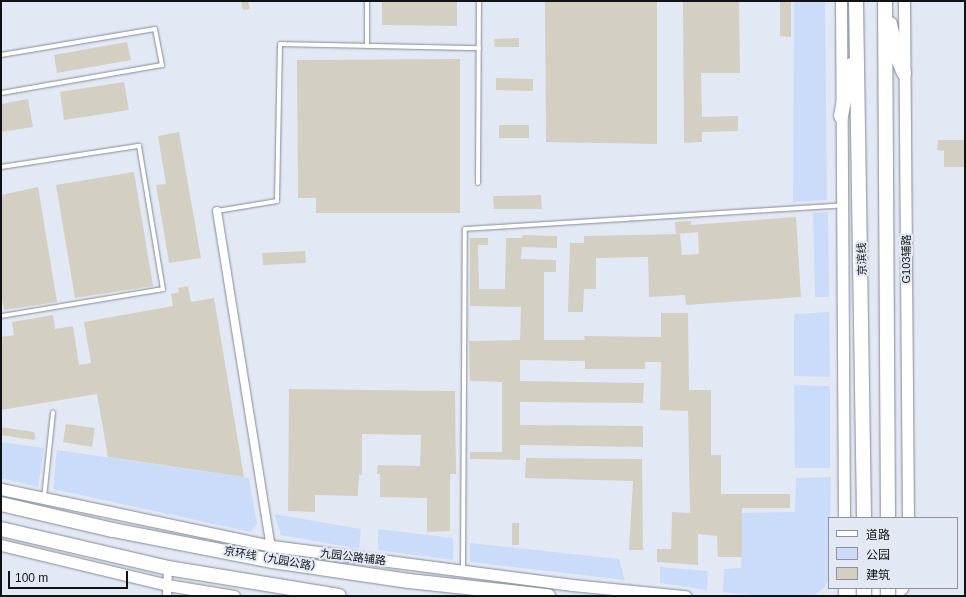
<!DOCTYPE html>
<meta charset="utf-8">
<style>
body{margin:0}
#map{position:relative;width:966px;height:597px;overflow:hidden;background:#e3e9f4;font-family:Helvetica,"Noto Sans SC",sans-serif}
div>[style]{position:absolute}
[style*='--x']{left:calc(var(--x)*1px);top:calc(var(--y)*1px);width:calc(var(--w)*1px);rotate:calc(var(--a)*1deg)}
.green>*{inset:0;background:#cadcfa}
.building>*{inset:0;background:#d3cfc3}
.roads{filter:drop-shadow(0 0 1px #848a94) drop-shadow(0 0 1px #848a94)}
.lane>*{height:4px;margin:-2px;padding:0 2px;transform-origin:2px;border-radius:2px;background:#fff}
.street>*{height:8px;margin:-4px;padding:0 4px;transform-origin:4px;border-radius:4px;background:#fff}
.secondary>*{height:11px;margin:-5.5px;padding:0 5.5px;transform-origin:5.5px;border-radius:5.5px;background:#fff}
.highway>*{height:14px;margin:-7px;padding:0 7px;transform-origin:7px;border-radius:7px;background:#fff}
.bridges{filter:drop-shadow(0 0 1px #848a94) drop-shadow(0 0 1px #848a94)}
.highway-bridge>*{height:14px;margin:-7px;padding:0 7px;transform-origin:7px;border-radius:7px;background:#fff}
span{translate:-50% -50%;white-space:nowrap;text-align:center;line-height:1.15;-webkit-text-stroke:4px #e3e9f4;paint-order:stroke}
.street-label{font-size:11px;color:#101216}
.frame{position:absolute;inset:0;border:2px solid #101216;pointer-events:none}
.legend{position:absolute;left:828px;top:517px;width:130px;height:72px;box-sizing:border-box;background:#e3e9f4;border:1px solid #8f939b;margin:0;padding:5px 7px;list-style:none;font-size:12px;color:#101216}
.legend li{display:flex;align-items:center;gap:8px;height:20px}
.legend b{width:20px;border:1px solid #8f939b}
.scale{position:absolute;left:8px;top:571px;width:120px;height:18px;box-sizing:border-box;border:2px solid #101216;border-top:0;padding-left:5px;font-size:12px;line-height:14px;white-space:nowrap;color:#101216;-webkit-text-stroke:3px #e3e9f4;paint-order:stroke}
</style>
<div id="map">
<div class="green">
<div style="clip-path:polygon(794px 1px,825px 1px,827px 200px,793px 202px)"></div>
<div style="clip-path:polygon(828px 212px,829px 297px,815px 297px,813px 213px)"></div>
<div style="clip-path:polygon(829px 312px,830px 377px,794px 376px,794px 314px)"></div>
<div style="clip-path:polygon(794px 385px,830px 386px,830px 468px,795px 468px)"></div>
<div style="clip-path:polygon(1px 442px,44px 448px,38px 487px,1px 478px)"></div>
<div style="clip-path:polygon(57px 450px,249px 478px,257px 524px,251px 532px,53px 489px)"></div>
<div style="clip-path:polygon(831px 477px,829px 578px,824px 588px,813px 596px,760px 596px,723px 592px,724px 569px,741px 568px,742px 513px,795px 512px,796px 478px)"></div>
<div style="clip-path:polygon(274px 514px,361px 529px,359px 549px,281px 535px)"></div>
<div style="clip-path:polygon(378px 529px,453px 538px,453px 560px,378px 550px)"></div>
<div style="clip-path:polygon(470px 543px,619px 559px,625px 580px,470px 562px)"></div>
<div style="clip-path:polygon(660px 567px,708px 571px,707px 590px,660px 583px)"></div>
</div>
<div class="building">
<div style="clip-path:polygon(241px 1px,248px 1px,250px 9px,243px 10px)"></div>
<div style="clip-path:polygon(382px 1px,457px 1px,457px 26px,382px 25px)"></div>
<div style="clip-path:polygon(545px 1px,657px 1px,657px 144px,546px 142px)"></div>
<div style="clip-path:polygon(683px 1px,739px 1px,740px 73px,701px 73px,702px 117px,738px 116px,738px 131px,702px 132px,702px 142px,684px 143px)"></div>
<div style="clip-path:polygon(780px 1px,791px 1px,791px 37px,780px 36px)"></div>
<div style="clip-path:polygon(519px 38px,519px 47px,495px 47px,494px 39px)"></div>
<div style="clip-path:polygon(127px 42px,131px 60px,57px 73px,54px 55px)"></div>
<div style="clip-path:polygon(460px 59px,460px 213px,316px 213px,316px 198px,298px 198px,297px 60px)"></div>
<div style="clip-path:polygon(496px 78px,533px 79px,533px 91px,496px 90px)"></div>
<div style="clip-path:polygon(124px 82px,129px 110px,64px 120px,60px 92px)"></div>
<div style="clip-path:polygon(28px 99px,33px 127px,1px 132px,1px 104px)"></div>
<div style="clip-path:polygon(499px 125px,529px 125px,529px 138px,499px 138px)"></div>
<div style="clip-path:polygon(179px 132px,201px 258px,169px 263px,156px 185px,166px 184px,158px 136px)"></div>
<div style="clip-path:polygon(938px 140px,965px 140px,965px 167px,944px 167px,944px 151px,937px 150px)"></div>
<div style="clip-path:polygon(134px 172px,153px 286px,75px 298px,56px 185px)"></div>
<div style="clip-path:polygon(38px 187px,57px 302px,4px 310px,1px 293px,1px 195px)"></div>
<div style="clip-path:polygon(541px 195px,542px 209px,494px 209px,493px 196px)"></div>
<div style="clip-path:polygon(796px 217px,801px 297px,686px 305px,685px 295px,649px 297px,648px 257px,596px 258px,596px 289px,584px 289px,583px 312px,568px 312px,570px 243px,584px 243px,584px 236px,680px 234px,682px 255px,699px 254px,698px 232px,676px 234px,675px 222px,691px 221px,691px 225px)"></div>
<div style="clip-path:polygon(523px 235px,557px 236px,557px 248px,522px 247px,521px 259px,556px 260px,556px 272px,544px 272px,544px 340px,585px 340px,584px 336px,661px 337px,661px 313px,688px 313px,689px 390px,711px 390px,711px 455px,721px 455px,721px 494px,790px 494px,790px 508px,742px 508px,742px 557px,718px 557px,717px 536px,698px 534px,698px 565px,657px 562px,657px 549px,671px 549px,672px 512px,690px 513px,688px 411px,660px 410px,661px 362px,645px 362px,645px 369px,585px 369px,585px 361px,520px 360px,520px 381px,644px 383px,643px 403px,520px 402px,520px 425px,643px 426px,643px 447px,520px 445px,520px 460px,470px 459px,470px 452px,502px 452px,502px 382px,470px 381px,469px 341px,520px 340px,521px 307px,470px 306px,470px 238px,488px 238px,488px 245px,478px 245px,479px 289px,505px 289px,506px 238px,522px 238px)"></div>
<div style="clip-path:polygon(305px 251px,306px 263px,263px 265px,262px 253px)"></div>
<div style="clip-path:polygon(188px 286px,191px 302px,214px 298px,244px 477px,108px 457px,97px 394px,1px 410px,1px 337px,14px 335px,12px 322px,53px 315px,55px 329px,73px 326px,79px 365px,91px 363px,84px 322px,173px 306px,171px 294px,179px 292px,178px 288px)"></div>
<div style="clip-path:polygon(289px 389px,455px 391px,456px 474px,450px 474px,450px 531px,427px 532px,427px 498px,380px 497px,380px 474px,377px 474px,378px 465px,420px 466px,421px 435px,362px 434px,362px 475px,359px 475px,358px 496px,315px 495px,315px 512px,288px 511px)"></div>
<div style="clip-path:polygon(66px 424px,95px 428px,92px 447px,63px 442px)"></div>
<div style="clip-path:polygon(1px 427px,34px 432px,36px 438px,34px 440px,1px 435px)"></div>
<div style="clip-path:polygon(526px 458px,642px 459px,643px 550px,629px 550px,633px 481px,525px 478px)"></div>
<div style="clip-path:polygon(512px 523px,519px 523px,519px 545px,512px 545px)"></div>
</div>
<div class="roads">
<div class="lane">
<div style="--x:367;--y:1;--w:45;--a:90"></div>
<div style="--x:1;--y:55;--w:156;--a:-9.6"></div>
<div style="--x:155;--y:29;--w:37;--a:79"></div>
<div style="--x:162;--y:65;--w:163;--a:170.1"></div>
<div style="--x:1;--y:167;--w:140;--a:-8.7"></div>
<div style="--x:139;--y:146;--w:145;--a:80.5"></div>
<div style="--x:163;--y:289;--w:164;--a:170.5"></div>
<div style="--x:478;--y:183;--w:182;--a:-89.7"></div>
<div style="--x:217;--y:211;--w:61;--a:-9.5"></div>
<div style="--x:277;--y:201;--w:157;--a:-88.9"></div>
<div style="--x:280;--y:44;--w:199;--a:1.2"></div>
<div style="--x:44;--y:498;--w:86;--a:-84"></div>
<div style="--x:463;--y:571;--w:342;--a:-89.7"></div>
<div style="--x:465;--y:229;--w:378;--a:-3.6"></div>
</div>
<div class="street">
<div style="--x:217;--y:211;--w:354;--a:80.9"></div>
<div style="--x:167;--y:596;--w:28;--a:-88"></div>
</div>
<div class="secondary">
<div style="--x:841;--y:1;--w:517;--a:89.67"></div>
<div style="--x:904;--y:1;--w:517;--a:89.56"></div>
<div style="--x:1;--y:489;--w:277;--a:11.9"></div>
<div style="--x:272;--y:546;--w:303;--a:7.4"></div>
<div style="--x:572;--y:585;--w:114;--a:5.6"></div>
<div style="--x:1;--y:545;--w:171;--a:13.5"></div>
<div style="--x:167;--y:585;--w:68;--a:9.3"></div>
<div style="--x:844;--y:588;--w:8;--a:90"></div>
<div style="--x:850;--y:588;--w:4;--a:45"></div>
<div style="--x:853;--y:591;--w:45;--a:1.3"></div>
<div style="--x:898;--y:592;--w:6;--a:-45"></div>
</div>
<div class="highway">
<div style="--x:856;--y:1;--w:517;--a:89.11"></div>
<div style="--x:885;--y:1;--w:517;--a:89.67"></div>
<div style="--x:890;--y:24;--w:36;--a:77"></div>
<div style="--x:898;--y:59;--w:15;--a:67"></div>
<div style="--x:841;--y:116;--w:52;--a:-78.9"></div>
<div style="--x:1;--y:504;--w:115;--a:13.1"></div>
<div style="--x:113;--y:530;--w:163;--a:11"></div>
<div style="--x:273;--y:561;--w:137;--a:8.4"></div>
<div style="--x:409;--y:581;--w:140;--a:6.2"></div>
<div style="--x:1;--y:529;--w:171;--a:13.1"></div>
<div style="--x:168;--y:568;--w:173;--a:9.3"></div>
</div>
</div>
<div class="bridges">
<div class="highway-bridge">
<div style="--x:864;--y:588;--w:8;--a:90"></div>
<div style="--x:888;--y:588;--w:8;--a:90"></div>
</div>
</div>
<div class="street-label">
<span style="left:862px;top:259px;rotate:-91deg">京滨线</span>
<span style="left:906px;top:259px;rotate:-90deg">G103辅路</span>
<span style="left:353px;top:557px;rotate:7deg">九园公路辅路</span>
<span style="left:273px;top:559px;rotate:10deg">京环线（九园公路）</span>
</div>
<div class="frame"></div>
<ul class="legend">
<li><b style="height:5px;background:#fff"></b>道路</li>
<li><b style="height:11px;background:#cadcfa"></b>公园</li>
<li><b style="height:11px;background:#d3cfc3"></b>建筑</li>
</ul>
<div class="scale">100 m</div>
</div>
